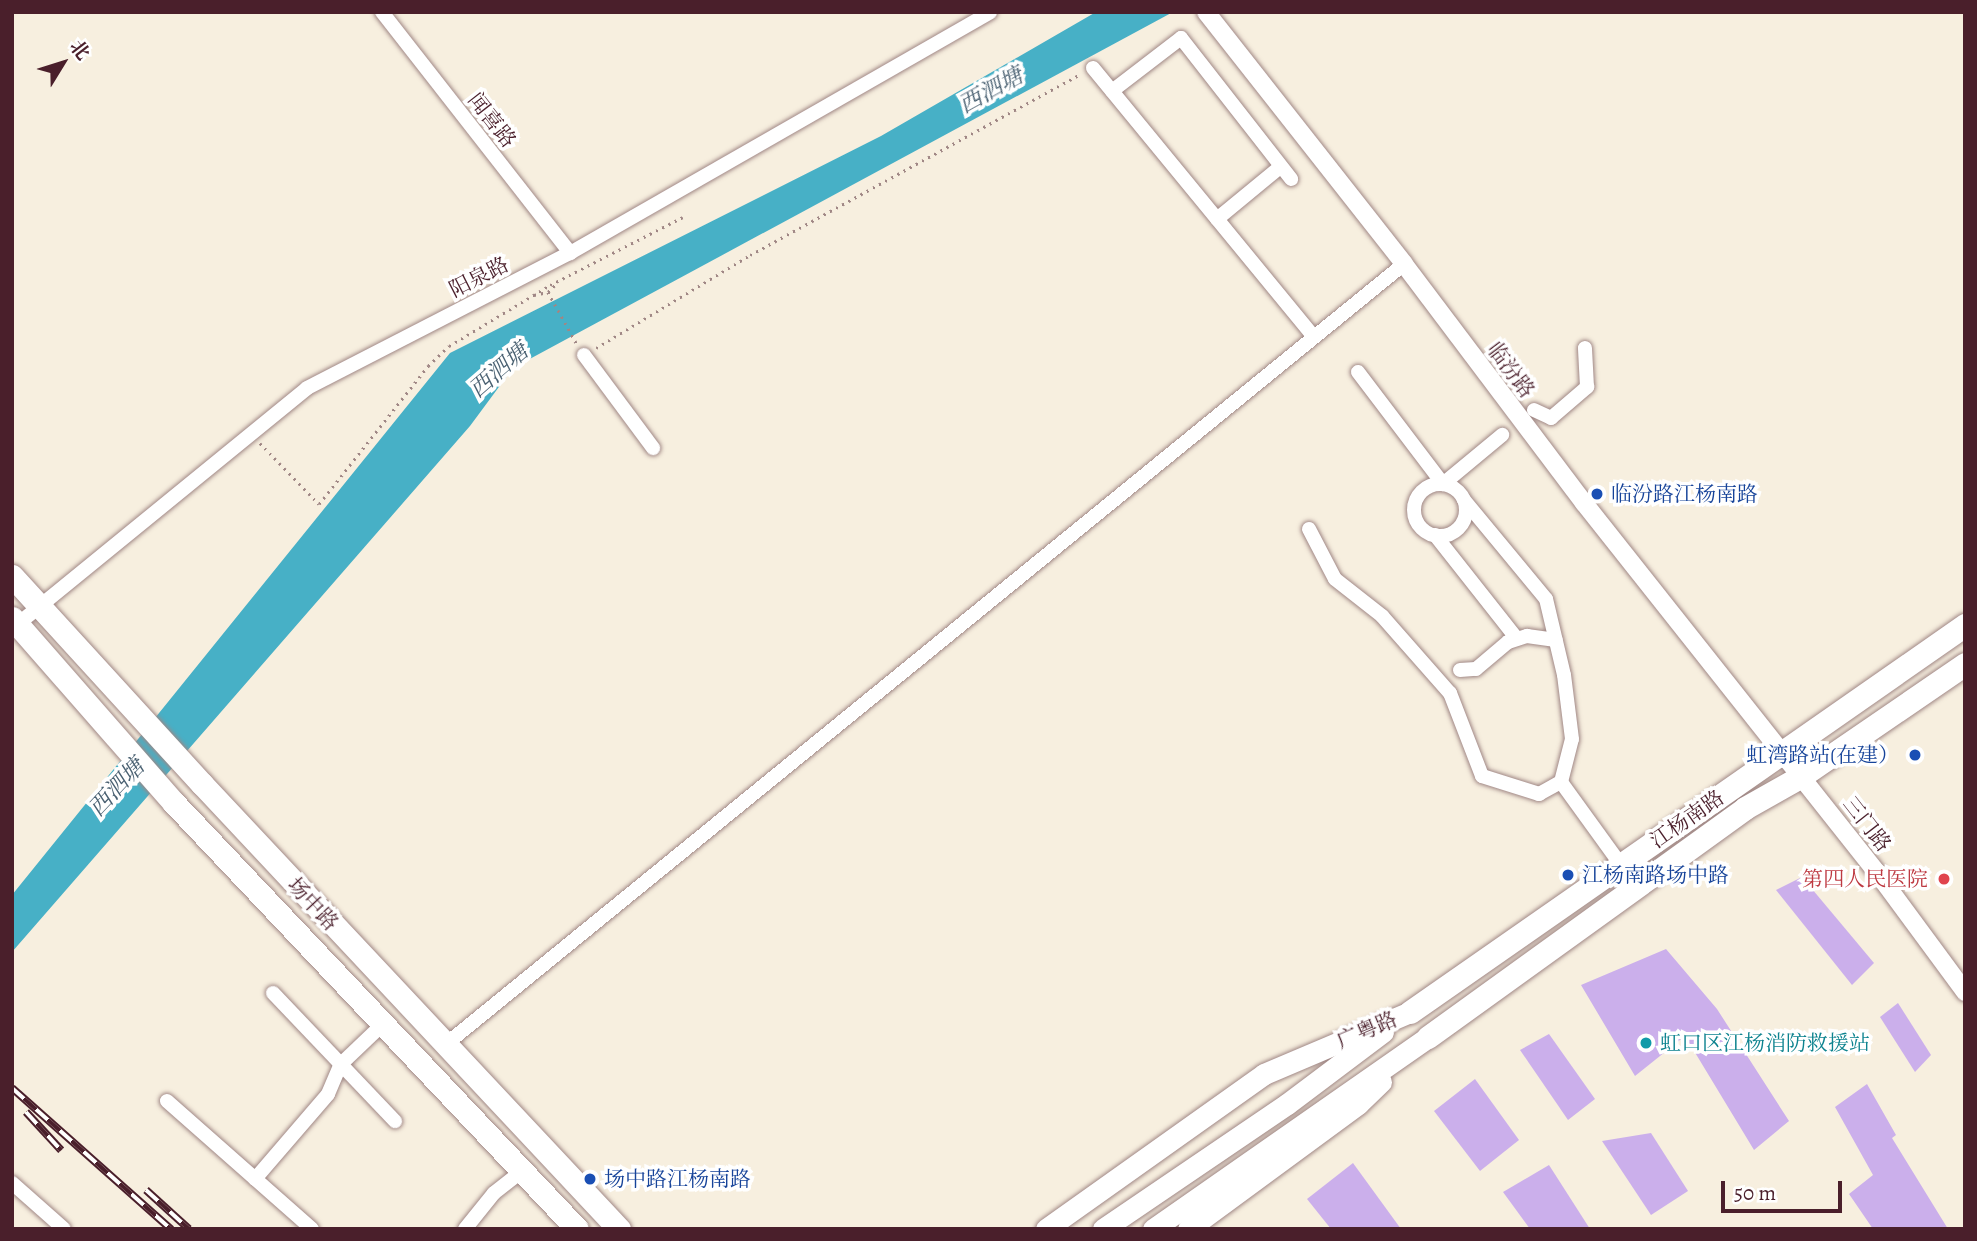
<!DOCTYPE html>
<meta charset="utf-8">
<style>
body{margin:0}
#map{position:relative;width:1977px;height:1241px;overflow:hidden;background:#f7efdf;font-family:Alegreya,"Noto Serif SC",serif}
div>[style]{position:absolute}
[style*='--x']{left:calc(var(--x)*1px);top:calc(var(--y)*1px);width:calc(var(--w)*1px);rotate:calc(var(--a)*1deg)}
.water>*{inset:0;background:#47b0c6}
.building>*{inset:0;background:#cbafeb}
.path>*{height:2.5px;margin-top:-1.25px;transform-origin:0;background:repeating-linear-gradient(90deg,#a08785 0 2px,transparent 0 7px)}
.roads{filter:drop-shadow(0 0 2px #a08785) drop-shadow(0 0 2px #a08785)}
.minor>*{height:14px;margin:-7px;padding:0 7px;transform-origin:7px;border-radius:7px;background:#fff}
.minor>.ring{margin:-7px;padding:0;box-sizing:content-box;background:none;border:14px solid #fff;border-radius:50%}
.tertiary>*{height:18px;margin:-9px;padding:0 9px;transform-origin:9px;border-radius:9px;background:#fff}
.secondary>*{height:21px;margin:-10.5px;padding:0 10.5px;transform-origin:10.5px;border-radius:10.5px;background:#fff}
.primary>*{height:23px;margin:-11.5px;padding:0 11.5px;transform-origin:11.5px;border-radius:11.5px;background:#fff}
.rail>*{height:8px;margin-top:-4px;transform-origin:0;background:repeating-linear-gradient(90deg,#fff 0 16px,#4a1f2b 0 32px);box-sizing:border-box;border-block:2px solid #4a1f2b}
.dots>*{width:19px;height:19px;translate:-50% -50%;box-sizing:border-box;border:4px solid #fff;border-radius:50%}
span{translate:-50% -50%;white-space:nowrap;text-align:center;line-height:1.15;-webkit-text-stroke:7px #fff;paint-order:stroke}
.street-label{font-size:21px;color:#4a1f2b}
.transit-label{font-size:21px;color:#164399}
.left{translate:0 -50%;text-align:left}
.right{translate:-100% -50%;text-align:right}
.health-label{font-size:21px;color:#be3a42}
.culture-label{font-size:21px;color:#0d838f}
.water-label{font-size:23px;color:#496071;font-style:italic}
.frame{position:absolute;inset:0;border:14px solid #4a1f2b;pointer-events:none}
.north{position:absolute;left:28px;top:28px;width:70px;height:70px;-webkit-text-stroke:5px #fff;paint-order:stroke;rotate:52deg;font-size:19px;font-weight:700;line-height:28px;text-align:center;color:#4a1f2b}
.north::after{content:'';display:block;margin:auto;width:24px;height:32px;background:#4a1f2b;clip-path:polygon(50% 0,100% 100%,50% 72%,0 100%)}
.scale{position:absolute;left:1721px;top:1181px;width:121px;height:32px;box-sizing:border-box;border:4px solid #4a1f2b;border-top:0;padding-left:9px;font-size:21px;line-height:24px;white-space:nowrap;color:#4a1f2b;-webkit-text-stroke:5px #fff;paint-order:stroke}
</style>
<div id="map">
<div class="water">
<div style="clip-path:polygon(1096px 12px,1173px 12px,513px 368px,470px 426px,12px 952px,12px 895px,450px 353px,881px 136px)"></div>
</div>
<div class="building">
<div style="clip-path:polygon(1802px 877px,1874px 963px,1852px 985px,1776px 890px)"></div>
<div style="clip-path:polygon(1666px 949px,1717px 1009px,1789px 1121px,1754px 1150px,1685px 1036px,1635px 1076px,1581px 985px)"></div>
<div style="clip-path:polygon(1898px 1003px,1931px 1055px,1915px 1072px,1880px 1017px)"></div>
<div style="clip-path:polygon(1549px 1034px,1595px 1099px,1568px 1120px,1520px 1050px)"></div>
<div style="clip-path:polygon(1475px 1079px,1519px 1140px,1480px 1171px,1434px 1111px)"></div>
<div style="clip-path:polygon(1867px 1084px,1896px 1135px,1892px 1138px,1948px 1229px,1873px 1229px,1849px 1194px,1873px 1175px,1835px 1107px)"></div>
<div style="clip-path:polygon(1651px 1133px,1688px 1191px,1651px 1215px,1602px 1141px)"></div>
<div style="clip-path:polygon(1353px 1163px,1401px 1229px,1331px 1229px,1307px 1199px)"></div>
<div style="clip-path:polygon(1549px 1165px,1590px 1229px,1530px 1229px,1503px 1192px)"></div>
</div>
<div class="path">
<div style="--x:548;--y:292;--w:60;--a:60.9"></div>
<div style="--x:534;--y:295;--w:14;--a:-12"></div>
<div style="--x:548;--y:292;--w:14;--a:-45"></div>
<div style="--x:596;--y:348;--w:180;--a:-31.1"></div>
<div style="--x:750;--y:255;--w:377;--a:-28.7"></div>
<div style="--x:260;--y:443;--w:85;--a:46"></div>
<div style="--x:319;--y:504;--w:176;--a:-51.7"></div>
<div style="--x:428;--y:366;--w:29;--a:-44"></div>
<div style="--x:449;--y:346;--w:118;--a:-31.1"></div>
<div style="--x:550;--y:285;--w:149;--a:-27.1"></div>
</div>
<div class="roads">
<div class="minor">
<div style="--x:382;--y:12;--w:306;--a:52"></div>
<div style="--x:1093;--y:68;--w:348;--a:50.6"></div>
<div style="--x:1112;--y:91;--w:87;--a:-37.5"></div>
<div style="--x:1181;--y:38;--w:179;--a:52"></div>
<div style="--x:1217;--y:219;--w:82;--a:-39.5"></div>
<div style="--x:584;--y:355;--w:116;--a:53.4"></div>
<div style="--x:1358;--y:372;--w:141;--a:52.8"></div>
<div style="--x:1443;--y:484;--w:77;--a:-39.7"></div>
<div style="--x:1534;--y:410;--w:19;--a:25"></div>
<div style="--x:1551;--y:418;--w:48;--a:-40.7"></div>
<div style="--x:1587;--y:387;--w:39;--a:-93"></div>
<div class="ring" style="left:1414px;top:484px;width:38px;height:38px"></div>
<div style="--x:1309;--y:529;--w:56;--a:62.5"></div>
<div style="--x:1335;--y:579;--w:60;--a:38.2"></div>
<div style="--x:1382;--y:616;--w:103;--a:48.6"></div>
<div style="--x:1450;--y:693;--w:89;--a:68.9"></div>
<div style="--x:1482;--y:776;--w:60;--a:17.5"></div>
<div style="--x:1539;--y:794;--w:25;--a:-29"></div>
<div style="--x:1561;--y:782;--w:44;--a:-75.7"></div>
<div style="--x:1572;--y:739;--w:64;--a:-97.1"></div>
<div style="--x:1564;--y:675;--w:78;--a:-103.3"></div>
<div style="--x:1546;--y:599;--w:129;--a:-129.6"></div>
<div style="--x:1435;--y:535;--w:132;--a:51.7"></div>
<div style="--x:18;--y:624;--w:373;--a:-39.2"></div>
<div style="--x:307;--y:388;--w:296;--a:-27.2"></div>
<div style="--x:570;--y:253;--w:484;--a:-29.8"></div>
<div style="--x:1460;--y:670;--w:16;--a:-4"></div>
<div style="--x:1476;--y:669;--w:42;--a:-40.2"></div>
<div style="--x:1508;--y:642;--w:20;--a:-18"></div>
<div style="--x:1527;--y:636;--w:29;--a:8"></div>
<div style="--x:1561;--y:782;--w:102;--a:54.1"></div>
<div style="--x:273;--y:993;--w:177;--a:46.4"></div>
<div style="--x:445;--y:1045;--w:1237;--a:-39.16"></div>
<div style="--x:167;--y:1101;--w:193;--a:41.4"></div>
<div style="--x:255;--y:1179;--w:112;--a:-49.3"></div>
<div style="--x:328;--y:1094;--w:33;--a:-67"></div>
<div style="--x:341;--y:1064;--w:58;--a:-43.6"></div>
<div style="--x:12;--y:1183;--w:69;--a:41.5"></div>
<div style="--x:465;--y:1229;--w:46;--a:-51.1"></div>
<div style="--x:494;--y:1193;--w:36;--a:-38"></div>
</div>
<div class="tertiary">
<div style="--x:1206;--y:12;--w:320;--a:51.8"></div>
<div style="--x:1404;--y:264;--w:299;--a:53"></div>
<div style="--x:1584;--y:503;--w:483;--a:51.6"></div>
<div style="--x:1884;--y:882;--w:137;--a:53.6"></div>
</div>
<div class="secondary">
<div style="--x:1046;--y:1229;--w:267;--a:-35.4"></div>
<div style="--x:1264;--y:1074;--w:159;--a:-23"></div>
<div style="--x:1103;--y:1229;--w:222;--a:-34.2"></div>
<div style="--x:1287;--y:1104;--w:120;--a:-36.9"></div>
<div style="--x:1153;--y:1229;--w:335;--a:-34.9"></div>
<div style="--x:1188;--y:1229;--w:211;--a:-36.3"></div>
<div style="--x:1358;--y:1104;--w:32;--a:-44"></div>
</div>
<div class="primary">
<div style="--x:12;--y:576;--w:282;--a:47.6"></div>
<div style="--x:202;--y:784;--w:610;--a:46.86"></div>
<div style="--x:12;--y:618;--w:246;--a:48.8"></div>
<div style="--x:174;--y:803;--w:586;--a:46.59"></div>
<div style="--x:1410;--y:1012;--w:677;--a:-34.89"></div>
<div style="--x:1428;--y:1037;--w:391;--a:-35.8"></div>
<div style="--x:1745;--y:808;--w:63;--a:-29.4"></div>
<div style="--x:1800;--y:777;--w:200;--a:-34.4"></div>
</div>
</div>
<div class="rail">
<div style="--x:12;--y:1088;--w:213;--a:41.6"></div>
<div style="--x:26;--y:1112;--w:52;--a:47.4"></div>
<div style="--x:146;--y:1190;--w:58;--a:42.2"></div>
</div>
<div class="dots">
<div style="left:1597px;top:494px;background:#1a4fb4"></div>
<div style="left:1915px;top:755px;background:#1a4fb4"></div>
<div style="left:1568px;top:875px;background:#1a4fb4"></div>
<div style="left:1944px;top:879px;background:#e0444e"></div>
<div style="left:1646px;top:1043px;background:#0f9aa8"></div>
<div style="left:590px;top:1179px;background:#1a4fb4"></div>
</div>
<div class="street-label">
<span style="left:492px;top:120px;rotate:52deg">闻喜路</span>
<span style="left:479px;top:277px;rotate:-27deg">阳泉路</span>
<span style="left:1511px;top:370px;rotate:53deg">临汾路</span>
<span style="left:1687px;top:819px;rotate:-35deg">江杨南路</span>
<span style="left:1867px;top:824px;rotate:52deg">三门路</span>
<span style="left:313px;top:904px;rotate:47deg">场中路</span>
<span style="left:1367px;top:1030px;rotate:-23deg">广粤路</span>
</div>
<div class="transit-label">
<span class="left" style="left:1611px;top:494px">临汾路江杨南路</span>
<span class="right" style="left:1899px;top:755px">虹湾路站(在建）</span>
<span class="left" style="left:1582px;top:875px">江杨南路场中路</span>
<span class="left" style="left:604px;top:1179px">场中路江杨南路</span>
</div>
<div class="health-label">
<span class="right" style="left:1928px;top:879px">第四人民医院</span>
</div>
<div class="culture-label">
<span class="left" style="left:1660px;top:1043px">虹口区江杨消防救援站</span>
</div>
<div class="water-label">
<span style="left:991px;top:91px;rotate:-29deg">西泗塘</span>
<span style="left:499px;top:371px;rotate:-41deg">西泗塘</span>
<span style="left:117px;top:788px;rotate:-47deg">西泗塘</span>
</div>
<div class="frame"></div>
<div class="north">北</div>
<div class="scale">50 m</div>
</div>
